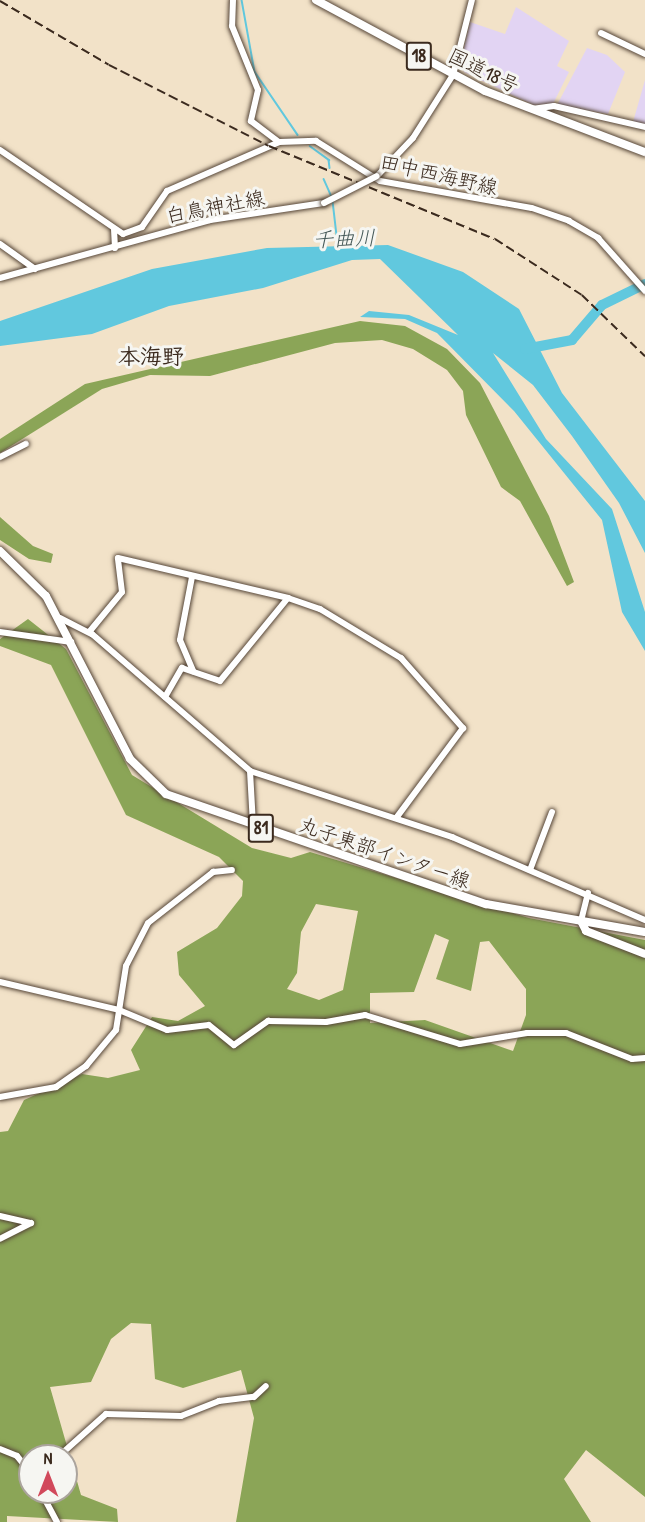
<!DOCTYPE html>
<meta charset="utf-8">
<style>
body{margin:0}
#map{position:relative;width:645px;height:1522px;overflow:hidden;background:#f2e2c8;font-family:"Patrick Hand","Klee One",sans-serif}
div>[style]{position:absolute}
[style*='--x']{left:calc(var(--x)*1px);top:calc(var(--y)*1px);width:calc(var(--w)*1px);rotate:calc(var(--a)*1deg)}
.built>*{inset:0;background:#e2d4f3}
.forest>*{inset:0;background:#8ba557}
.water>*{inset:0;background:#61c8de}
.stream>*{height:1.5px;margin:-0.75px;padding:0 0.75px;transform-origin:0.75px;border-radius:0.75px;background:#61c8de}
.river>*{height:10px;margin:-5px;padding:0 5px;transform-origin:5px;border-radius:5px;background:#61c8de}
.roads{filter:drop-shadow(0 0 2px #564638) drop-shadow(0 0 2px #564638)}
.minor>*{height:6px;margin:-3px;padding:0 3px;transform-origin:3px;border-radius:3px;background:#fff}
.major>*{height:8px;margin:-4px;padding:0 4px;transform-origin:4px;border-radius:4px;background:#fff}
.highway>*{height:8px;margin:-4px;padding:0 4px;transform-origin:4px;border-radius:4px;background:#fff}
.rail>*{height:1.5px;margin-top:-0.75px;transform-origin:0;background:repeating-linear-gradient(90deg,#3b2a1e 0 9px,transparent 0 13.5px)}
.bridges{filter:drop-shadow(0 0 2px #564638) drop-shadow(0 0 2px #564638)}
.minor-bridge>*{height:6px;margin:-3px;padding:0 3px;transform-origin:3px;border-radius:3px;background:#fff}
span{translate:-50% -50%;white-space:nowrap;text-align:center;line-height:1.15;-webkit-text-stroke:6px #f6f6f2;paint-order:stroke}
.shield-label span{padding:2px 4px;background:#f6f6f2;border:2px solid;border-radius:4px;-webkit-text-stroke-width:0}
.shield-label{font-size:18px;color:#3b2a1e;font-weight:700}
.street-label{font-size:20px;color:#3b2a1e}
.water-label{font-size:21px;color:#465958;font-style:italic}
.quarter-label{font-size:22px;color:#3b2a1e;font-weight:700}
.north{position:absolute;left:18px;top:1444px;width:60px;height:60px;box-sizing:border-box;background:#f6f6f2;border:2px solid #aba49d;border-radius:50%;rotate:0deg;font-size:16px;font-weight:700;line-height:24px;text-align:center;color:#3b2a1e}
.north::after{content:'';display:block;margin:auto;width:21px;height:27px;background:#d1495b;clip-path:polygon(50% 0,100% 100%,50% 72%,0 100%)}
</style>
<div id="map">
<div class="built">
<div style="clip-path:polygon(516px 7px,569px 41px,557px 66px,569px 72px,553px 104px,534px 105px,514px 96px,464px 72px,460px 64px,470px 22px,505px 34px)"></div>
<div style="clip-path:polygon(587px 48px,607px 55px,625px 72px,608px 114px,557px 105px)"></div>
<div style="clip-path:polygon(645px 80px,645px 125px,633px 122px)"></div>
</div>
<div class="forest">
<div style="clip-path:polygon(360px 321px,405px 326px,447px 349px,480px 383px,549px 516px,574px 582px,567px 586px,520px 501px,501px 487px,466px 415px,463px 391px,447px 370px,413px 349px,382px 340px,335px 343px,210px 376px,150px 375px,102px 389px,0 453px,0 439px,85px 384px)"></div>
<div style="clip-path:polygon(0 517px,33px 546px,53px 554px,51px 563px,29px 559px,0 540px)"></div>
<div style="clip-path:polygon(evenodd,28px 619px,66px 649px,132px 775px,252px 848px,291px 858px,310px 852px,529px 918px,645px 940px,645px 1497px,586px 1450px,564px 1479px,591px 1522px,236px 1522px,254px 1418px,241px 1370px,183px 1388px,155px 1379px,151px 1324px,131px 1323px,111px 1339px,91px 1382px,50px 1387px,81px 1495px,117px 1509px,118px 1522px,7px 1516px,7px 1522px,0 1522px,0 1132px,8px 1131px,24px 1100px,82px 1074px,108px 1078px,140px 1070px,131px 1050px,152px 1017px,178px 1021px,205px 1006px,179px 975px,177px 952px,217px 928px,242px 896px,243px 881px,219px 857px,126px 815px,51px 665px,0 646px,0 639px,28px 619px,316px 904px,358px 911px,343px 990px,319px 1000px,287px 989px,297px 973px,301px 932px,316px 904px,28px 619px,435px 934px,449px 940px,436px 979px,471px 991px,480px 942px,489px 941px,526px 989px,526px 1015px,513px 1051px,425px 1020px,370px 1023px,370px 993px,414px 992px,435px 934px,28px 619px,30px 1456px,66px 1456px,66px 1492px,30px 1492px,30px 1456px)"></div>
</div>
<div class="water">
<div style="clip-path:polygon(388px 245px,463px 272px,519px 309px,562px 393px,645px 501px,645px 553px,619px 503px,572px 436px,533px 385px,493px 353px,546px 439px,612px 509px,645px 612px,645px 651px,622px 612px,602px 520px,514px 411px,437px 333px,405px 319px,360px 317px,369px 311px,409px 315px,458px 335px,380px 259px,352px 260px,263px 288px,169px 306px,92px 334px,0 346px,0 321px,152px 269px,267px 248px)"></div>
</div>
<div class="stream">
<div style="--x:242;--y:0;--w:73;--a:79.8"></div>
<div style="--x:255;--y:72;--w:76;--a:55.7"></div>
<div style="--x:310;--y:146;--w:24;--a:36"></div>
<div style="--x:329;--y:160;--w:8;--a:83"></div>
<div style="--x:324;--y:179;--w:20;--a:66"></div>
<div style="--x:333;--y:201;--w:43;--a:83.4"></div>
</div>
<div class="river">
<div style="--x:525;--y:349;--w:48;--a:-10.8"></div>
<div style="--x:572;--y:340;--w:46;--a:-49.4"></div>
<div style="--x:602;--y:305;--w:48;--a:-26"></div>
</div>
<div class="roads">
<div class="minor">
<div style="--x:233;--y:0;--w:26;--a:92"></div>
<div style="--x:232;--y:26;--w:69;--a:67.9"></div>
<div style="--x:258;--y:90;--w:32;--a:103"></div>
<div style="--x:251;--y:121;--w:35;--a:37"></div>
<div style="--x:601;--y:33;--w:49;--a:25.5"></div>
<div style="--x:532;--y:109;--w:22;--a:-8"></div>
<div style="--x:554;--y:106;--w:93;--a:13"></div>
<div style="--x:0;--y:150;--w:149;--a:34.3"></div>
<div style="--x:123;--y:234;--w:20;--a:-20"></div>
<div style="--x:142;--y:227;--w:44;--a:-55.2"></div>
<div style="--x:167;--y:191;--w:122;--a:-23.6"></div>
<div style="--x:279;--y:142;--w:37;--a:-2"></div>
<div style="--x:316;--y:141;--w:75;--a:32"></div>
<div style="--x:380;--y:181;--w:154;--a:10.1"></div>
<div style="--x:532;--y:208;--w:39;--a:19"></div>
<div style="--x:569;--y:221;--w:34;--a:30"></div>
<div style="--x:598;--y:238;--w:71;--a:48.4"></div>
<div style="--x:377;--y:176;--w:52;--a:-46.5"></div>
<div style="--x:413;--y:138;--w:75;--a:-57.6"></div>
<div style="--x:453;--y:75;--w:77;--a:-75.8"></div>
<div style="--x:114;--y:229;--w:19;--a:87"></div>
<div style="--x:0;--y:244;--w:43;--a:35.5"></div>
<div style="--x:0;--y:278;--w:218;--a:-15.4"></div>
<div style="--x:210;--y:220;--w:115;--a:-8.5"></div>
<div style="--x:0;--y:457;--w:29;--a:-27"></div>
<div style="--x:192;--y:577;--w:64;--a:100.8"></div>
<div style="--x:180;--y:640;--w:34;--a:67"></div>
<div style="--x:60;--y:618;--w:36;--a:27"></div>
<div style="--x:92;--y:634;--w:209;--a:40.9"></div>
<div style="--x:250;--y:771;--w:213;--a:18.1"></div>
<div style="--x:452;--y:837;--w:210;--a:23.3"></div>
<div style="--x:90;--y:631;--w:50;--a:-50.6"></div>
<div style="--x:122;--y:592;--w:34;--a:-97"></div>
<div style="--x:118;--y:558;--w:175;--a:13.2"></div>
<div style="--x:0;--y:632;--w:72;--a:8"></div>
<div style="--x:165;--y:697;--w:34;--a:-60"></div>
<div style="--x:182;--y:668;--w:40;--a:18.9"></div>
<div style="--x:220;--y:681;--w:107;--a:-50.7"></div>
<div style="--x:288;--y:598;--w:34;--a:19"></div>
<div style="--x:320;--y:609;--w:95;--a:31.2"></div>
<div style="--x:401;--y:658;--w:94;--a:48.5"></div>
<div style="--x:463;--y:728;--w:111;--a:126.6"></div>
<div style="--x:250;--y:771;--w:54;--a:86.8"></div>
<div style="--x:530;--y:870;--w:62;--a:-69.2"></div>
<div style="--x:581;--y:921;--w:29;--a:-76"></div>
<div style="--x:0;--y:982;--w:122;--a:13.2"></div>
<div style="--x:119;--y:1010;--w:52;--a:22.6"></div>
<div style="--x:167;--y:1030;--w:42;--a:-6.8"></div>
<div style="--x:209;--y:1025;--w:32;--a:39"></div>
<div style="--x:234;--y:1045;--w:42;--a:-35.2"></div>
<div style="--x:268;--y:1021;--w:58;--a:1"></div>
<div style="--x:326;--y:1022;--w:40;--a:-10"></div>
<div style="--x:365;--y:1015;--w:99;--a:17"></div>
<div style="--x:460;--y:1044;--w:68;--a:-9.3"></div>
<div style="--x:527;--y:1033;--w:39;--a:0"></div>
<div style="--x:566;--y:1033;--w:71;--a:21.5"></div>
<div style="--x:632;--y:1059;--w:13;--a:-4"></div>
<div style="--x:0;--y:1097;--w:57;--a:-10.1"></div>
<div style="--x:56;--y:1087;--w:37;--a:-35"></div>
<div style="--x:86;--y:1066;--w:47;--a:-50.2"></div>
<div style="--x:116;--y:1030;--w:65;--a:-81.1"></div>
<div style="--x:126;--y:966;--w:48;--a:-62.9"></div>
<div style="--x:148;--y:923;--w:83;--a:-38.1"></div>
<div style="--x:213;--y:872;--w:19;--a:-6"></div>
<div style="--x:0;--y:1216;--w:32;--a:13"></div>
<div style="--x:31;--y:1223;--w:35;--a:153"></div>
<div style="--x:0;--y:1449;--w:18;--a:22"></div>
<div style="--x:17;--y:1456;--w:21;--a:51"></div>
<div style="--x:59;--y:1456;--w:63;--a:-41.8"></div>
<div style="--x:106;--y:1414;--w:75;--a:1.5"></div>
<div style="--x:181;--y:1416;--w:41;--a:-21.5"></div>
<div style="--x:219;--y:1401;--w:35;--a:-7"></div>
<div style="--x:254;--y:1397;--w:16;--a:-43"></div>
<div style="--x:41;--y:1492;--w:34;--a:62"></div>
</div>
<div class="major">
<div style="--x:0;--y:551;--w:64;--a:44.4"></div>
<div style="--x:46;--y:596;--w:183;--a:62.7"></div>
<div style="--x:130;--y:759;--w:50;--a:44.2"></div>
<div style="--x:166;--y:794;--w:338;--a:19"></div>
<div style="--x:486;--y:904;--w:161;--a:10"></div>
<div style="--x:581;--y:921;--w:11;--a:63"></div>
<div style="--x:586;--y:931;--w:63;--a:21.3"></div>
</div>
<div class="highway">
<div style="--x:316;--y:0;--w:192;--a:28.3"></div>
<div style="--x:485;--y:91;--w:171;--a:20.9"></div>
</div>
</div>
<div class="rail">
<div style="--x:0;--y:1;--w:126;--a:30.4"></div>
<div style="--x:109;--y:65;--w:179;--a:26.9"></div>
<div style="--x:269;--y:146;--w:244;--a:22.4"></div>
<div style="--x:495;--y:239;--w:103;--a:32.8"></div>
<div style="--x:582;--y:295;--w:88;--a:44.1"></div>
</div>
<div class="bridges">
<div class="minor-bridge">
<div style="--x:324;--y:203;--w:59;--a:-27"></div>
</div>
</div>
<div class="shield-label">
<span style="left:419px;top:56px">18</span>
<span style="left:261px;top:828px">81</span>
</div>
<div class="street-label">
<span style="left:484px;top:70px;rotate:26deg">国道18号</span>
<span style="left:439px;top:174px;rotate:13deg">田中西海野線</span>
<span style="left:215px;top:206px;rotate:-11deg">白鳥神社線</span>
<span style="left:385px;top:852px;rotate:19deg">丸子東部インター線</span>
</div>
<div class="water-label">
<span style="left:344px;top:239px;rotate:-2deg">千曲川</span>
</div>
<div class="quarter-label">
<span style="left:151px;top:357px">本海野</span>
</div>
<div class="north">N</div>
</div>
